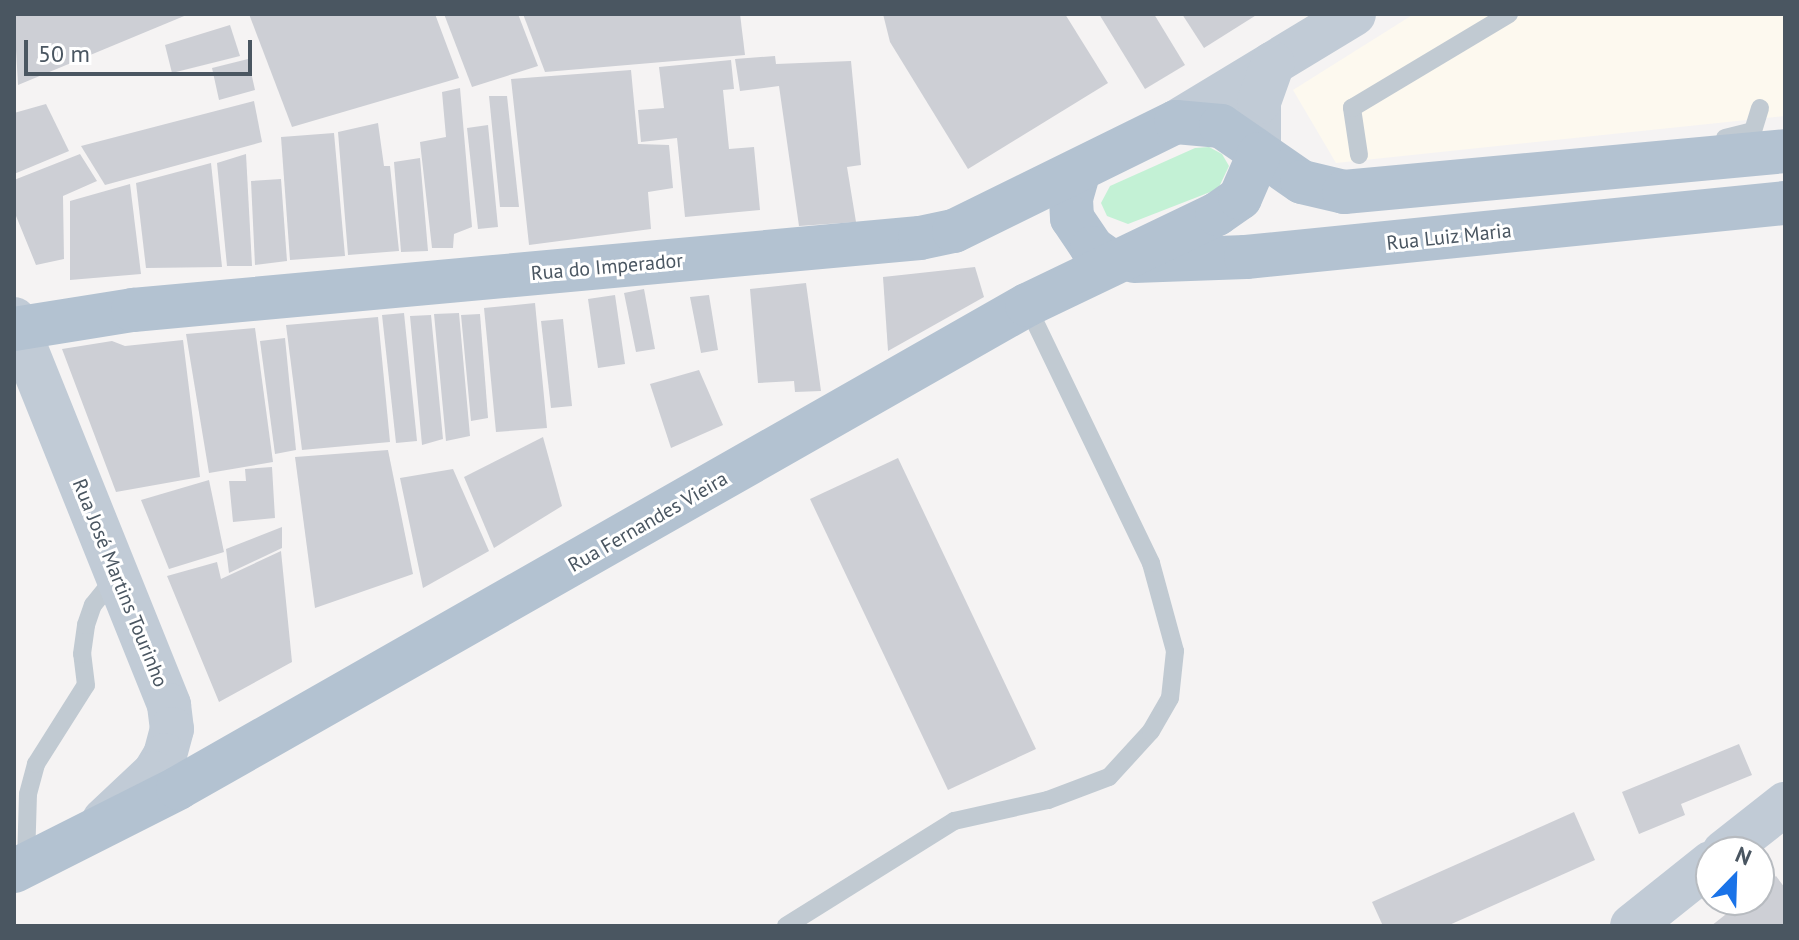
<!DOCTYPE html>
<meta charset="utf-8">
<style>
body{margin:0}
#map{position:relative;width:1799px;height:940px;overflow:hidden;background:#f5f3f3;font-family:"PT Sans",sans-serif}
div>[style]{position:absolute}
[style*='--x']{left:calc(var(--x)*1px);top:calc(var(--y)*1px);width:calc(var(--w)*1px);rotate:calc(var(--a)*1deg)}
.commercial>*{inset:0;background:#fdf9ef}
.green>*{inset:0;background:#c3f1d5}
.building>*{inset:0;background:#cdcfd5}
.lane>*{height:18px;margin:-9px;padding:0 9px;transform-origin:9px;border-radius:9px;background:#c1cad2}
.secondary>*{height:44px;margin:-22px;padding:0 22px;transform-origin:22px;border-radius:22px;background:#c1cbd6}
.primary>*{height:44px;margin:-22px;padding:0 22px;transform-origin:22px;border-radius:22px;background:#b3c2d1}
span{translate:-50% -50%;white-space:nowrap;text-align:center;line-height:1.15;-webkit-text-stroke:6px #fff;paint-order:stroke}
.street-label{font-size:20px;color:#4a5661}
.frame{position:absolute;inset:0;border:16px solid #4a5661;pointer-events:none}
.north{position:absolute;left:1695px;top:836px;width:80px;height:80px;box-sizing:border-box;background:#fff;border:2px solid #b7bbc0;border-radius:50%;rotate:23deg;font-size:22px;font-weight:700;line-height:32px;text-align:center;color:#4a5661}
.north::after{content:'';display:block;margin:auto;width:28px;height:36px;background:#1a73e8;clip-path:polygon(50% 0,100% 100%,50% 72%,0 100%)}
.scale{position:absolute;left:24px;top:40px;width:228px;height:36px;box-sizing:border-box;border:4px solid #4a5661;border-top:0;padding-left:10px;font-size:24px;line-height:28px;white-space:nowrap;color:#4a5661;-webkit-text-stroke:6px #fff;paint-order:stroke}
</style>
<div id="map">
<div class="commercial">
<div style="clip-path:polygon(1414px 14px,1785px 14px,1785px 116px,1336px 163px,1293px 90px)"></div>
</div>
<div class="green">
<div style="clip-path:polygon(1209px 147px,1222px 154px,1229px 166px,1218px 189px,1128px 224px,1107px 216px,1101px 203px,1110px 186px,1195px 148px)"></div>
</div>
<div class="building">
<div style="clip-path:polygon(14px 14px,189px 14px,18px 85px)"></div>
<div style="clip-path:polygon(249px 14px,435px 14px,459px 78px,292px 127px)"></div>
<div style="clip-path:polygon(444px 14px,518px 14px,538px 66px,472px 87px)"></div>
<div style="clip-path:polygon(523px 14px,740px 14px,745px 55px,545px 72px)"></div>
<div style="clip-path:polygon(883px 14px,1065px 14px,1108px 83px,968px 169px,890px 42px)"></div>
<div style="clip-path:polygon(1099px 14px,1154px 14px,1185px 65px,1145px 89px)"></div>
<div style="clip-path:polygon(1182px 14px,1258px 14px,1204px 48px)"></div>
<div style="clip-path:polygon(230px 25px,240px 56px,172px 73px,165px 45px)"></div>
<div style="clip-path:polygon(775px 56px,776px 64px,851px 61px,861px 165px,847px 167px,856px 222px,799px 226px,779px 86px,740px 91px,735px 59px)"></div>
<div style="clip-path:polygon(248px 59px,255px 90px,219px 100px,212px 68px)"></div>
<div style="clip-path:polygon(731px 60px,734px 89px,723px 90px,729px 149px,754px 147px,760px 210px,685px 217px,677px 138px,641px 142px,638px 110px,664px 108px,659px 67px)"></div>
<div style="clip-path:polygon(631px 70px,638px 144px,669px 145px,673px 188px,648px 192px,651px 229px,529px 245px,511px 79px)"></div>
<div style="clip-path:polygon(460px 88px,472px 227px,454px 234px,453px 248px,432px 248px,420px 142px,446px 137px,442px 92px)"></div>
<div style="clip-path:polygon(489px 96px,507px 96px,519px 207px,500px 207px)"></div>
<div style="clip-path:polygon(254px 101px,262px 142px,105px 185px,81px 146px)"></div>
<div style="clip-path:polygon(46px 104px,69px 151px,14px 174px,14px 113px)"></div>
<div style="clip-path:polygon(378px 123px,384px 166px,390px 166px,399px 251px,348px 255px,338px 132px)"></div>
<div style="clip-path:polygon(488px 125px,498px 227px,478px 229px,467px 128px)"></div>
<div style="clip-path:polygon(334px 133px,345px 256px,290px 260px,281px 137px)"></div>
<div style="clip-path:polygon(80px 154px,97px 181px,63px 196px,64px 259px,36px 265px,14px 211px,14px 180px)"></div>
<div style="clip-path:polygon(246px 154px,252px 266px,227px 266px,217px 163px)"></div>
<div style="clip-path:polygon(420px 158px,428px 251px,401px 252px,394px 162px)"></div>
<div style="clip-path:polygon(211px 163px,222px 267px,146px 268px,136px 183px)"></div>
<div style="clip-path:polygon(281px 179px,287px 261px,255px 265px,251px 181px)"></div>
<div style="clip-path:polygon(130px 184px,141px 274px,70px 280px,70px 201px)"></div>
<div style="clip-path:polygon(975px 267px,984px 297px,888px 351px,883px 277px)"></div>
<div style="clip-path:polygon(806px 283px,821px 391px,795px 392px,794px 381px,758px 383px,750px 289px)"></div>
<div style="clip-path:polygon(644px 289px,655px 349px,636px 352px,624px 293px)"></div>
<div style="clip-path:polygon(615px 295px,625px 364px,598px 368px,588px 299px)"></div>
<div style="clip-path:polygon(709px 295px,718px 350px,701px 353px,690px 297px)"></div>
<div style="clip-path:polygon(535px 303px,547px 428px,496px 432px,484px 308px)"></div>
<div style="clip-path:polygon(404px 313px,417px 441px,396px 443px,382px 315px)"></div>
<div style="clip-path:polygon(459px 313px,470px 436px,446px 441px,434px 314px)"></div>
<div style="clip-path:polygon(480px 314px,488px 418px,471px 421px,461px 315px)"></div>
<div style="clip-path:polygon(431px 315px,443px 439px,422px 445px,410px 316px)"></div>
<div style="clip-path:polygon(378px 317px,390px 442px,302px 450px,286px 325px)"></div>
<div style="clip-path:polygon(563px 319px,572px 406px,551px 408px,541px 321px)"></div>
<div style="clip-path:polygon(255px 328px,273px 462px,209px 473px,186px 334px)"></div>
<div style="clip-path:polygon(285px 338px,296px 450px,275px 454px,260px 341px)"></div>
<div style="clip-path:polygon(183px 340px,200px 477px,116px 492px,62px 349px,112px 341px,125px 346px)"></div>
<div style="clip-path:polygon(699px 370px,723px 425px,671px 448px,650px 384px)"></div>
<div style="clip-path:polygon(543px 437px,562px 506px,494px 548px,464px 477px)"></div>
<div style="clip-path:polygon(388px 450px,413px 574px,315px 608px,295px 457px)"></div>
<div style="clip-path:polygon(898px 458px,1036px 749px,948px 790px,810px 499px)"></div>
<div style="clip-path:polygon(272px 467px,275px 518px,233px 522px,229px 481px,246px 481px,245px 469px)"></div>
<div style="clip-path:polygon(453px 469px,489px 551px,423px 588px,400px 478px)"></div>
<div style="clip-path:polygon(209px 480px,224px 552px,169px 569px,141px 500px)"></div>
<div style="clip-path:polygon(282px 527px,282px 548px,229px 573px,226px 549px)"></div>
<div style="clip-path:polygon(281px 551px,292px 662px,219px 702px,167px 576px,217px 562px,221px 579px)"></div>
<div style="clip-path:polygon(1739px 744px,1752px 775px,1681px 804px,1685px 815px,1639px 834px,1622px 792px)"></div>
<div style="clip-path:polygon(1574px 812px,1595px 860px,1447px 926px,1383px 926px,1372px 902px)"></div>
<div style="clip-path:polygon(1776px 876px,1785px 888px,1785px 926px,1711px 926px,1744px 900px,1759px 900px,1759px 889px)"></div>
</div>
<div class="lane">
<div style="--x:1725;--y:138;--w:29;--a:-14"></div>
<div style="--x:1753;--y:131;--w:24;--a:-73"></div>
<div style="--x:1359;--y:155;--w:48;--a:-98.5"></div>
<div style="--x:1352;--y:108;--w:183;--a:-30.9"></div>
<div style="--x:26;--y:861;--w:67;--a:-88.3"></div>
<div style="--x:28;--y:794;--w:31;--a:-75"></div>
<div style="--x:36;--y:764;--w:93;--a:-57.7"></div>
<div style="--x:86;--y:685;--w:31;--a:-97"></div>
<div style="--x:82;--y:654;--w:29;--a:-82"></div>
<div style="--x:86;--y:625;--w:21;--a:-71"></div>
<div style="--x:93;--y:605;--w:36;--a:-51"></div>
<div style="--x:786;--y:926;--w:198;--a:-32"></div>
<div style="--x:954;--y:821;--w:96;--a:-12.6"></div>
<div style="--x:1048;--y:800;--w:65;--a:-20.7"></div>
<div style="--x:1109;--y:777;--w:62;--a:-47.6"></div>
<div style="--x:1151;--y:731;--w:38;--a:-60"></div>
<div style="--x:1170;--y:698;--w:47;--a:-83.9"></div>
<div style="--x:1175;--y:651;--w:91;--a:-105.3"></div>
<div style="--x:1151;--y:563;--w:286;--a:-115.7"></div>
</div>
<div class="secondary">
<div style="--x:1176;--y:122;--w:208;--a:-31.2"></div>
<div style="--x:1259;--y:154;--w:52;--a:-90"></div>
<div style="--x:1259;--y:102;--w:41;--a:-70.3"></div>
<div style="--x:14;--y:319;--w:416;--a:68.1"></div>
<div style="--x:169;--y:705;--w:24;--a:83"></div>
<div style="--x:172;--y:729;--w:27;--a:105"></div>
<div style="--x:165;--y:755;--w:21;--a:121"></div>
<div style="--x:154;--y:773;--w:69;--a:136.8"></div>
<div style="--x:1724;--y:852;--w:78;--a:-38.2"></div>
<div style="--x:1632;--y:926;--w:101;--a:-38.6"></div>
</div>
<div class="primary">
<div style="--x:1078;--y:174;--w:26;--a:106"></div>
<div style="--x:1071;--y:199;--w:19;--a:87"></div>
<div style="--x:1072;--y:218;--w:36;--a:56"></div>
<div style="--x:1092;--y:248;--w:24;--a:35"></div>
<div style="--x:1134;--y:261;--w:112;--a:-2"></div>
<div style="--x:1246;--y:257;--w:542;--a:-5.72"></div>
<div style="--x:14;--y:329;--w:121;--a:-9.1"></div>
<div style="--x:133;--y:310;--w:790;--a:-5.23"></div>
<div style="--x:920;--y:238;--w:35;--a:-12"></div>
<div style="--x:954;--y:231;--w:247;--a:-26.2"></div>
<div style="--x:1176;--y:122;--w:45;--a:5.1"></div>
<div style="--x:1221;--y:126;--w:98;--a:34.7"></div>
<div style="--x:1302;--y:182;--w:43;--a:13.4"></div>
<div style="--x:1344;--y:192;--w:443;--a:-5.3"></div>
<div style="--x:14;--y:871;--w:184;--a:-26.8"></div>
<div style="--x:178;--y:788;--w:977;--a:-29.64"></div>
<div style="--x:1027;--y:305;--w:211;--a:-25.6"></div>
<div style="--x:1217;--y:214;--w:28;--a:-35"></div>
<div style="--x:1240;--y:198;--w:48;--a:-66.6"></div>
</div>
<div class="street-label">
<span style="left:1449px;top:237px;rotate:-6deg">Rua Luiz Maria</span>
<span style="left:607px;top:267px;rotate:-5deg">Rua do Imperador</span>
<span style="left:648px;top:522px;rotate:-30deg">Rua Fernandes Vieira</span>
<span style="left:120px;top:583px;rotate:68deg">Rua José Martins Tourinho</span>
</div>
<div class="frame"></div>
<div class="north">N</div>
<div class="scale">50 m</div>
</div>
